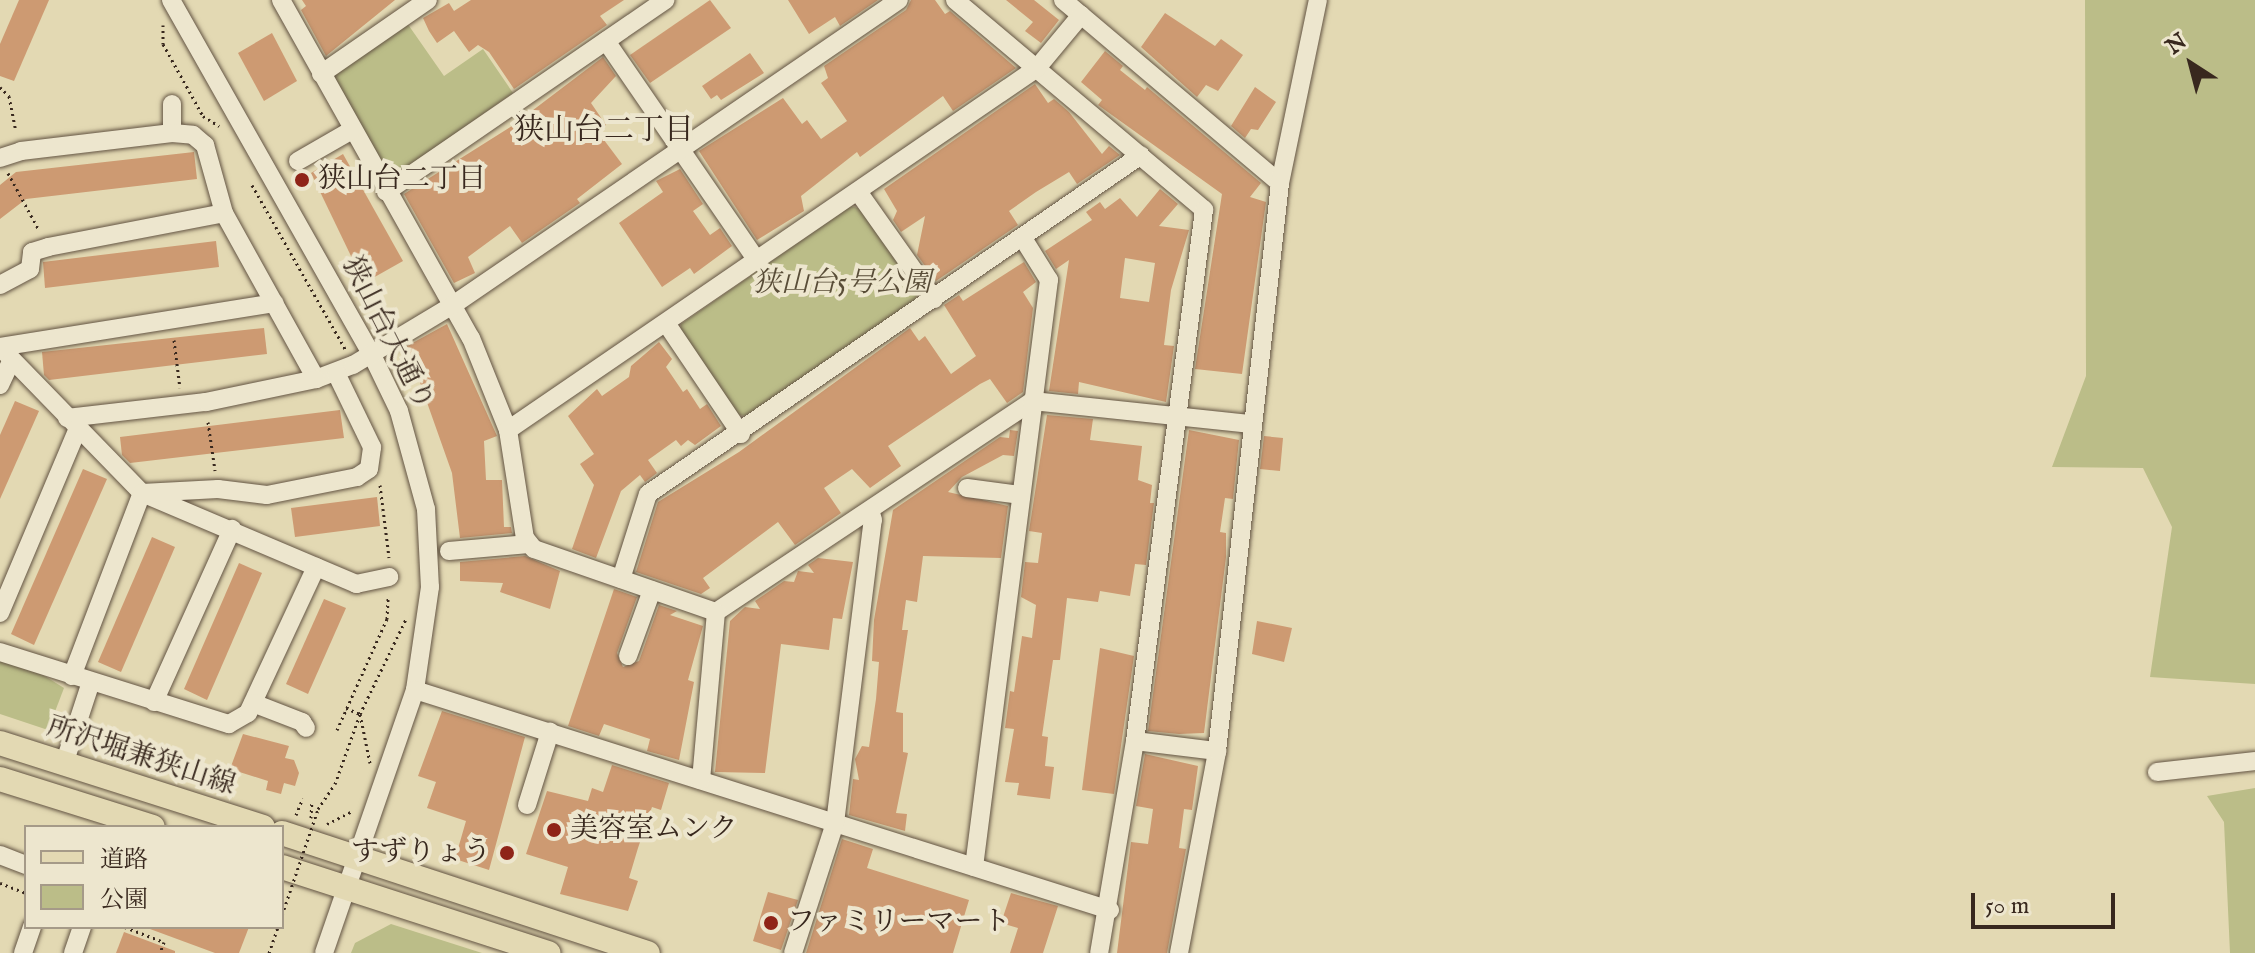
<!DOCTYPE html>
<meta charset="utf-8">
<style>
body{margin:0}
#map{position:relative;width:2255px;height:953px;overflow:hidden;background:#e3d9b3;font-family:"IM FELL English","Noto Serif JP",serif}
div>[style]{position:absolute}
[style*='--x']{left:calc(var(--x)*1px);top:calc(var(--y)*1px);width:calc(var(--w)*1px);rotate:calc(var(--a)*1deg)}
.green>*{inset:0;background:#bbbd88}
.building>*{inset:0;background:#cd9a72}
.path>*{height:3px;margin-top:-1.5px;transform-origin:0;background:repeating-linear-gradient(90deg,#38281e 0 2px,transparent 0 6px)}
.roads{filter:drop-shadow(0 0 2px #635443) drop-shadow(0 0 2px #635443)}
.minor>*{height:18px;margin:-9px;padding:0 9px;transform-origin:9px;border-radius:9px;background:#ede6ce}
.major>*{height:24px;margin:-12px;padding:0 12px;transform-origin:12px;border-radius:12px;background:#e3d9b3}
.path-bridge>*{height:3px;margin-top:-1.5px;transform-origin:0;background:repeating-linear-gradient(90deg,#38281e 0 2px,transparent 0 6px)}
.dots>*{width:22px;height:22px;translate:-50% -50%;box-sizing:border-box;border:4px solid #ede6ce;border-radius:50%}
span{translate:-50% -50%;white-space:nowrap;text-align:center;line-height:1.15;-webkit-text-stroke:8px #ede6ce;paint-order:stroke}
.poi-label{font-size:28px;color:#38281e}
.left{translate:0 -50%;text-align:left}
.right{translate:-100% -50%;text-align:right}
.park-label{font-size:28px;color:#594d38;font-style:italic}
.street-label{font-size:28px;color:#38281e}
.neighbourhood-label{font-size:30px;color:#38281e}
.legend{position:absolute;left:24px;top:825px;width:260px;height:104px;box-sizing:border-box;background:#ede6ce;border:2px solid #a59a88;margin:0;padding:10px 14px;list-style:none;font-size:24px;color:#38281e}
.legend li{display:flex;align-items:center;gap:16px;height:40px}
.legend b{width:40px;border:2px solid #a59a88}
.north{position:absolute;left:2151px;top:24px;width:80px;height:80px;-webkit-text-stroke:6px #ede6ce;paint-order:stroke;rotate:324deg;font-size:22px;font-weight:700;line-height:32px;text-align:center;color:#38281e}
.north::after{content:'';display:block;margin:auto;width:28px;height:36px;background:#38281e;clip-path:polygon(50% 0,100% 100%,50% 72%,0 100%)}
.scale{position:absolute;left:1971px;top:893px;width:144px;height:36px;box-sizing:border-box;border:4px solid #38281e;border-top:0;padding-left:10px;font-size:24px;line-height:28px;white-space:nowrap;color:#38281e;-webkit-text-stroke:6px #ede6ce;paint-order:stroke}
</style>
<div id="map">
<div class="green">
<div style="clip-path:polygon(2085px 0,2255px 0,2255px 684px,2150px 677px,2172px 527px,2143px 468px,2052px 467px,2086px 376px)"></div>
<div style="clip-path:polygon(407px 23px,444px 76px,483px 49px,513px 93px,395px 176px,388px 174px,332px 80px,335px 72px)"></div>
<div style="clip-path:polygon(851px 206px,861px 209px,919px 291px,912px 306px,751px 416px,737px 415px,680px 332px,681px 324px)"></div>
<div style="clip-path:polygon(0 657px,27px 665px,64px 688px,48px 730px,0 714px)"></div>
<div style="clip-path:polygon(2255px 788px,2255px 953px,2230px 953px,2224px 822px,2207px 796px)"></div>
<div style="clip-path:polygon(391px 924px,482px 953px,351px 953px,355px 943px)"></div>
</div>
<div class="building">
<div style="clip-path:polygon(19px 0,49px 0,14px 81px,0 76px,0 44px)"></div>
<div style="clip-path:polygon(302px 0,395px 0,326px 56px,301px 10px,306px 6px)"></div>
<div style="clip-path:polygon(471px 0,624px 0,600px 16px,607px 25px,514px 89px,489px 52px,478px 45px,469px 52px,454px 31px,437px 43px,429px 31px,423px 18px,449px 3px,454px 11px)"></div>
<div style="clip-path:polygon(710px 0,731px 28px,650px 83px,630px 55px)"></div>
<div style="clip-path:polygon(788px 0,878px 0,840px 26px,835px 17px,809px 34px)"></div>
<div style="clip-path:polygon(911px 0,935px 0,945px 14px,950px 11px,1016px 68px,953px 111px,943px 96px,860px 157px,857px 152px,801px 196px,804px 211px,757px 240px,699px 151px,783px 98px,802px 124px,807px 120px,821px 139px,847px 121px,821px 83px,828px 78px,824px 66px,906px 10px)"></div>
<div style="clip-path:polygon(1006px 0,1034px 0,1059px 20px,1041px 43px,1025px 31px,1033px 22px)"></div>
<div style="clip-path:polygon(1165px 13px,1215px 46px,1221px 39px,1243px 55px,1218px 91px,1206px 85px,1197px 97px,1141px 47px)"></div>
<div style="clip-path:polygon(272px 33px,297px 81px,264px 101px,238px 53px)"></div>
<div style="clip-path:polygon(1105px 51px,1123px 66px,1120px 70px,1145px 90px,1147px 87px,1261px 183px,1250px 197px,1266px 202px,1242px 374px,1195px 369px,1222px 194px,1098px 105px,1102px 100px,1081px 82px)"></div>
<div style="clip-path:polygon(750px 53px,764px 73px,721px 100px,717px 95px,711px 99px,702px 86px)"></div>
<div style="clip-path:polygon(603px 57px,616px 76px,591px 103px,606px 125px,598px 132px,622px 164px,577px 199px,580px 203px,522px 243px,510px 226px,468px 257px,475px 273px,454px 283px,404px 194px,512px 126px)"></div>
<div style="clip-path:polygon(1035px 84px,1048px 103px,1054px 99px,1069px 112px,1102px 154px,1109px 146px,1120px 155px,1077px 184px,1069px 172px,1036px 192px,1009px 211px,1018px 225px,936px 281px,917px 255px,925px 216px,901px 232px,893px 220px,897px 211px,884px 189px)"></div>
<div style="clip-path:polygon(1255px 87px,1276px 102px,1258px 130px,1251px 129px,1245px 138px,1231px 126px)"></div>
<div style="clip-path:polygon(194px 152px,197px 179px,26px 199px,0 219px,0 185px,16px 172px)"></div>
<div style="clip-path:polygon(343px 154px,403px 261px,364px 283px,311px 173px)"></div>
<div style="clip-path:polygon(680px 169px,703px 204px,693px 211px,710px 235px,720px 228px,732px 246px,694px 274px,690px 268px,662px 287px,619px 223px,663px 192px,656px 181px)"></div>
<div style="clip-path:polygon(evenodd,1160px 189px,1178px 204px,1159px 226px,1189px 230px,1171px 290px,1164px 345px,1174px 346px,1166px 402px,1079px 382px,1078px 394px,1049px 391px,1069px 260px,1056px 269px,1045px 251px,1092px 220px,1086px 212px,1100px 202px,1105px 209px,1120px 198px,1137px 217px,1160px 189px,1125px 258px,1155px 263px,1149px 302px,1120px 298px,1125px 258px)"></div>
<div style="clip-path:polygon(216px 241px,219px 267px,45px 288px,43px 262px)"></div>
<div style="clip-path:polygon(1024px 262px,1036px 282px,1023px 292px,1033px 308px,1023px 392px,1007px 403px,990px 379px,980px 384px,888px 446px,901px 466px,870px 488px,852px 469px,824px 488px,841px 513px,795px 545px,778px 522px,703px 578px,710px 588px,701px 594px,636px 572px,658px 502px,739px 452px,910px 328px,919px 341px,925px 336px,951px 374px,976px 356px,944px 305px,959px 295px,963px 301px)"></div>
<div style="clip-path:polygon(447px 324px,497px 436px,484px 441px,486px 480px,502px 480px,504px 527px,511px 527px,512px 533px,460px 538px,452px 473px,407px 346px)"></div>
<div style="clip-path:polygon(264px 328px,267px 354px,49px 380px,44px 375px,42px 352px)"></div>
<div style="clip-path:polygon(659px 342px,672px 359px,666px 367px,683px 392px,687px 389px,700px 409px,707px 404px,721px 426px,695px 445px,688px 440px,681px 446px,676px 440px,648px 460px,657px 473px,645px 482px,640px 475px,621px 491px,596px 558px,572px 549px,594px 485px,580px 464px,594px 454px,568px 416px,597px 389px,602px 396px,629px 377px,631px 366px)"></div>
<div style="clip-path:polygon(15px 401px,39px 411px,0 499px,0 435px)"></div>
<div style="clip-path:polygon(340px 410px,344px 438px,130px 463px,122px 455px,120px 437px)"></div>
<div style="clip-path:polygon(1047px 415px,1093px 419px,1090px 440px,1142px 446px,1138px 480px,1152px 485px,1150px 503px,1154px 503px,1146px 565px,1135px 564px,1130px 596px,1100px 591px,1098px 602px,1067px 598px,1060px 660px,1053px 660px,1042px 736px,1048px 737px,1045px 766px,1054px 767px,1050px 799px,1017px 795px,1019px 783px,1005px 782px,1014px 729px,1005px 728px,1010px 691px,1014px 692px,1022px 636px,1032px 638px,1036px 605px,1021px 597px,1025px 562px,1038px 563px,1042px 533px,1029px 531px)"></div>
<div style="clip-path:polygon(1010px 430px,1018px 431px,1014px 456px,1003px 455px,962px 477px,948px 492px,1008px 506px,1001px 558px,923px 556px,917px 602px,906px 600px,902px 630px,908px 630px,896px 712px,903px 713px,903px 752px,908px 753px,896px 813px,907px 814px,905px 831px,849px 815px,853px 779px,859px 780px,855px 759px,862px 746px,869px 747px,876px 699px,879px 662px,872px 661px,874px 620px,893px 510px,1000px 437px,1009px 438px)"></div>
<div style="clip-path:polygon(1189px 430px,1239px 440px,1233px 499px,1225px 498px,1220px 532px,1226px 533px,1226px 557px,1204px 733px,1179px 734px,1148px 731px)"></div>
<div style="clip-path:polygon(1264px 436px,1283px 438px,1280px 471px,1260px 469px)"></div>
<div style="clip-path:polygon(83px 469px,107px 479px,34px 645px,11px 634px)"></div>
<div style="clip-path:polygon(377px 497px,380px 526px,295px 537px,291px 508px)"></div>
<div style="clip-path:polygon(152px 537px,175px 547px,121px 672px,98px 662px)"></div>
<div style="clip-path:polygon(525px 556px,560px 571px,550px 609px,500px 592px,503px 583px,460px 581px,460px 562px)"></div>
<div style="clip-path:polygon(818px 558px,853px 562px,842px 619px,833px 618px,829px 650px,781px 644px,765px 773px,715px 772px,730px 621px,745px 607px,760px 609px,755px 601px,784px 581px,794px 582px,798px 571px,814px 573px,808px 565px)"></div>
<div style="clip-path:polygon(239px 563px,262px 573px,207px 700px,184px 689px)"></div>
<div style="clip-path:polygon(614px 589px,637px 597px,617px 653px,623px 667px,639px 661px,659px 605px,677px 611px,670px 615px,703px 626px,688px 680px,694px 682px,679px 760px,647px 751px,650px 739px,604px 724px,599px 736px,568px 726px)"></div>
<div style="clip-path:polygon(324px 599px,346px 608px,308px 694px,286px 684px)"></div>
<div style="clip-path:polygon(1257px 621px,1292px 628px,1284px 662px,1252px 654px)"></div>
<div style="clip-path:polygon(1100px 648px,1134px 656px,1114px 794px,1082px 790px)"></div>
<div style="clip-path:polygon(442px 711px,525px 737px,489px 870px,455px 859px,466px 821px,427px 808px,436px 782px,418px 776px)"></div>
<div style="clip-path:polygon(243px 734px,289px 746px,285px 758px,294px 760px,299px 773px,295px 786px,284px 783px,281px 794px,266px 790px,268px 781px,230px 769px)"></div>
<div style="clip-path:polygon(1145px 754px,1198px 766px,1192px 810px,1184px 809px,1179px 848px,1186px 849px,1167px 953px,1117px 953px,1131px 842px,1148px 844px,1153px 809px,1136px 806px)"></div>
<div style="clip-path:polygon(612px 765px,669px 783px,661px 810px,652px 807px,638px 848px,629px 878px,638px 881px,628px 911px,560px 894px,568px 867px,526px 854px,547px 791px,588px 801px,592px 788px,603px 792px)"></div>
<div style="clip-path:polygon(842px 839px,873px 849px,867px 868px,969px 900px,953px 953px,806px 953px)"></div>
<div style="clip-path:polygon(768px 892px,798px 900px,781px 950px,753px 941px)"></div>
<div style="clip-path:polygon(1011px 893px,1058px 906px,1043px 953px,1010px 953px,1018px 928px,1001px 923px)"></div>
<div style="clip-path:polygon(249px 927px,239px 953px,215px 953px,150px 929px)"></div>
<div style="clip-path:polygon(124px 932px,175px 951px,175px 953px,116px 953px)"></div>
</div>
<div class="path">
<div style="--x:163;--y:25;--w:19;--a:90"></div>
<div style="--x:163;--y:44;--w:82;--a:60.9"></div>
<div style="--x:203;--y:116;--w:19;--a:32"></div>
<div style="--x:0;--y:87;--w:13;--a:45"></div>
<div style="--x:9;--y:96;--w:36;--a:79"></div>
<div style="--x:8;--y:173;--w:65;--a:61.5"></div>
<div style="--x:252;--y:185;--w:189;--a:60.4"></div>
<div style="--x:174;--y:340;--w:48;--a:82.9"></div>
<div style="--x:208;--y:422;--w:49;--a:81.7"></div>
<div style="--x:380;--y:485;--w:73;--a:82.9"></div>
<div style="--x:346;--y:708;--w:15;--a:23"></div>
<div style="--x:337;--y:730;--w:122;--a:-65.8"></div>
<div style="--x:387;--y:619;--w:22;--a:-87"></div>
<div style="--x:370;--y:763;--w:50;--a:-101.5"></div>
<div style="--x:360;--y:714;--w:106;--a:-64.2"></div>
<div style="--x:296;--y:815;--w:18;--a:-68"></div>
<div style="--x:311;--y:818;--w:17;--a:-87"></div>
<div style="--x:327;--y:824;--w:28;--a:-27"></div>
<div style="--x:0;--y:883;--w:28;--a:21"></div>
<div style="--x:125;--y:927;--w:42;--a:21"></div>
<div style="--x:164;--y:942;--w:12;--a:110"></div>
<div style="--x:269;--y:953;--w:28;--a:-71"></div>
</div>
<div class="roads">
<div class="minor">
<div style="--x:171;--y:0;--w:406;--a:60.5"></div>
<div style="--x:371;--y:353;--w:64;--a:64.2"></div>
<div style="--x:399;--y:411;--w:102;--a:74.6"></div>
<div style="--x:426;--y:509;--w:78;--a:87.1"></div>
<div style="--x:430;--y:587;--w:104;--a:98.3"></div>
<div style="--x:415;--y:690;--w:278;--a:109.1"></div>
<div style="--x:281;--y:0;--w:388;--a:60.7"></div>
<div style="--x:471;--y:338;--w:99;--a:68.1"></div>
<div style="--x:508;--y:430;--w:109;--a:81.1"></div>
<div style="--x:525;--y:538;--w:14;--a:51"></div>
<div style="--x:534;--y:549;--w:193;--a:19.1"></div>
<div style="--x:716;--y:612;--w:380;--a:-33.7"></div>
<div style="--x:1032;--y:401;--w:219;--a:6"></div>
<div style="--x:955;--y:0;--w:326;--a:40.1"></div>
<div style="--x:1204;--y:210;--w:535;--a:97.4"></div>
<div style="--x:1135;--y:741;--w:215;--a:99.6"></div>
<div style="--x:1063;--y:0;--w:23;--a:40"></div>
<div style="--x:606;--y:41;--w:267;--a:55.5"></div>
<div style="--x:321;--y:74;--w:130;--a:-34.7"></div>
<div style="--x:172;--y:104;--w:29;--a:90"></div>
<div style="--x:0;--y:158;--w:22;--a:-18"></div>
<div style="--x:21;--y:151;--w:152;--a:-6.8"></div>
<div style="--x:172;--y:133;--w:21;--a:5"></div>
<div style="--x:193;--y:135;--w:16;--a:40"></div>
<div style="--x:205;--y:145;--w:71;--a:74.4"></div>
<div style="--x:224;--y:213;--w:190;--a:61"></div>
<div style="--x:316;--y:379;--w:40;--a:-21"></div>
<div style="--x:353;--y:365;--w:117;--a:-31"></div>
<div style="--x:453;--y:305;--w:540;--a:-34.37"></div>
<div style="--x:298;--y:161;--w:62;--a:-29.9"></div>
<div style="--x:386;--y:192;--w:339;--a:-34.5"></div>
<div style="--x:859;--y:193;--w:130;--a:54.7"></div>
<div style="--x:0;--y:285;--w:34;--a:-28"></div>
<div style="--x:30;--y:269;--w:17;--a:-83"></div>
<div style="--x:32;--y:252;--w:17;--a:-17"></div>
<div style="--x:48;--y:247;--w:179;--a:-10.9"></div>
<div style="--x:666;--y:323;--w:134;--a:56"></div>
<div style="--x:0;--y:347;--w:204;--a:45.8"></div>
<div style="--x:142;--y:493;--w:233;--a:23"></div>
<div style="--x:356;--y:584;--w:34;--a:-12"></div>
<div style="--x:0;--y:347;--w:278;--a:-9.1"></div>
<div style="--x:0;--y:385;--w:26;--a:-65"></div>
<div style="--x:67;--y:418;--w:140;--a:-6.6"></div>
<div style="--x:206;--y:402;--w:112;--a:-11.8"></div>
<div style="--x:508;--y:430;--w:641;--a:-34.38"></div>
<div style="--x:1037;--y:68;--w:69;--a:-50.3"></div>
<div style="--x:1081;--y:15;--w:260;--a:40.2"></div>
<div style="--x:967;--y:488;--w:53;--a:7.5"></div>
<div style="--x:449;--y:551;--w:80;--a:-5"></div>
<div style="--x:621;--y:579;--w:89;--a:-72.4"></div>
<div style="--x:648;--y:494;--w:598;--a:-34.51"></div>
<div style="--x:0;--y:613;--w:201;--a:-67.1"></div>
<div style="--x:0;--y:652;--w:240;--a:17.5"></div>
<div style="--x:229;--y:724;--w:22;--a:-30"></div>
<div style="--x:248;--y:713;--w:161;--a:-65"></div>
<div style="--x:628;--y:656;--w:70;--a:-70"></div>
<div style="--x:72;--y:676;--w:196;--a:-69.1"></div>
<div style="--x:142;--y:493;--w:76;--a:-3"></div>
<div style="--x:218;--y:489;--w:49;--a:7"></div>
<div style="--x:267;--y:495;--w:92;--a:-11.3"></div>
<div style="--x:357;--y:477;--w:14;--a:-34"></div>
<div style="--x:369;--y:469;--w:22;--a:-82"></div>
<div style="--x:372;--y:447;--w:82;--a:-115.9"></div>
<div style="--x:415;--y:690;--w:729;--a:17.57"></div>
<div style="--x:154;--y:702;--w:190;--a:-65.7"></div>
<div style="--x:253;--y:703;--w:53;--a:21.2"></div>
<div style="--x:302;--y:722;--w:7;--a:56"></div>
<div style="--x:1135;--y:741;--w:83;--a:7"></div>
<div style="--x:64;--y:764;--w:86;--a:-71.8"></div>
<div style="--x:2157;--y:772;--w:99;--a:-6.4"></div>
<div style="--x:701;--y:780;--w:169;--a:-84.9"></div>
<div style="--x:527;--y:805;--w:77;--a:-72.5"></div>
<div style="--x:0;--y:855;--w:28;--a:21"></div>
<div style="--x:974;--y:867;--w:592;--a:-82.72"></div>
<div style="--x:1049;--y:280;--w:47;--a:-122"></div>
<div style="--x:23;--y:953;--w:28;--a:-71"></div>
<div style="--x:73;--y:953;--w:28;--a:-71"></div>
<div style="--x:793;--y:953;--w:137;--a:-72.1"></div>
<div style="--x:835;--y:823;--w:305;--a:-82.9"></div>
<div style="--x:873;--y:520;--w:10;--a:-107"></div>
<div style="--x:1179;--y:953;--w:206;--a:-79.3"></div>
<div style="--x:1217;--y:751;--w:571;--a:-83.67"></div>
<div style="--x:1280;--y:183;--w:187;--a:-78.3"></div>
</div>
<div class="major">
<div style="--x:0;--y:743;--w:276;--a:17.7"></div>
<div style="--x:0;--y:779;--w:160;--a:17.4"></div>
<div style="--x:282;--y:833;--w:385;--a:18.2"></div>
<div style="--x:282;--y:867;--w:280;--a:17.9"></div>
</div>
</div>
<div class="path-bridge">
<div style="--x:282;--y:915;--w:112;--a:-71.2"></div>
<div style="--x:318;--y:809;--w:30;--a:-56"></div>
<div style="--x:335;--y:784;--w:74;--a:-70.3"></div>
</div>
<div class="dots">
<div style="left:302px;top:180px;background:#8f2418"></div>
<div style="left:554px;top:830px;background:#8f2418"></div>
<div style="left:507px;top:853px;background:#8f2418"></div>
<div style="left:771px;top:923px;background:#8f2418"></div>
</div>
<div class="poi-label">
<span class="left" style="left:318px;top:180px">狭山台二丁目</span>
<span class="left" style="left:570px;top:830px">美容室ムンク</span>
<span class="right" style="left:491px;top:853px">すずりょう</span>
<span class="left" style="left:787px;top:923px">ファミリーマート</span>
</div>
<div class="park-label">
<span style="left:842px;top:284px">狭山台5号公園</span>
</div>
<div class="street-label">
<span style="left:387px;top:334px;rotate:63deg">狭山台大通り</span>
<span style="left:141px;top:757px;rotate:18deg">所沢堀兼狭山線</span>
</div>
<div class="neighbourhood-label">
<span style="left:604px;top:131px">狭山台二丁目</span>
</div>
<ul class="legend">
<li><b style="height:10px;background:#e3d9b3"></b>道路</li>
<li><b style="height:22px;background:#bbbd88"></b>公園</li>
</ul>
<div class="north">N</div>
<div class="scale">50 m</div>
</div>
